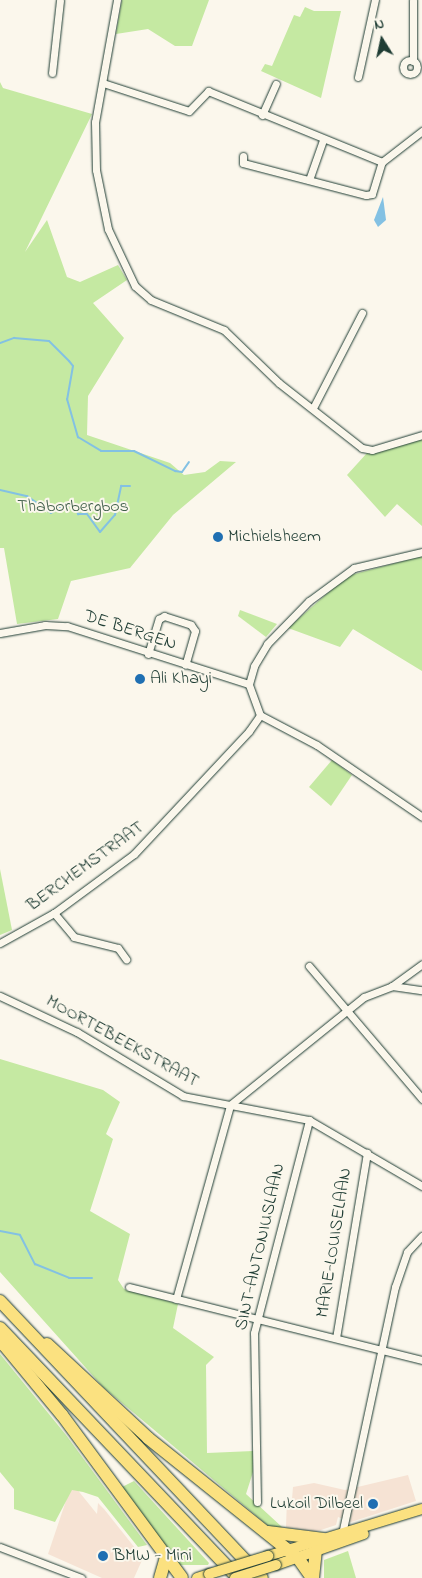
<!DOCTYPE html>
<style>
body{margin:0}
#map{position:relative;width:422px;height:1578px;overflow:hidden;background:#fbf7ec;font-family:"Indie Flower",sans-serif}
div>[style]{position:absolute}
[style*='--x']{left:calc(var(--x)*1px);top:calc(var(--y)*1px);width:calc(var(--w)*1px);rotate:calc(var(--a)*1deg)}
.built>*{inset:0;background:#f6e3d4}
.green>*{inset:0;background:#c5e9a2}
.water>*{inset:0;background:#83c1e3}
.stream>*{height:2px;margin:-1px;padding:0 1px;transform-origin:1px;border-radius:1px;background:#83c1e3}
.roads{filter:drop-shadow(0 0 1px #1f3d34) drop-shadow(0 0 1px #1f3d34)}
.street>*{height:7px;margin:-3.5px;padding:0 3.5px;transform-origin:3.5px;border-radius:3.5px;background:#fbf7ec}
.street>.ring{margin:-3.5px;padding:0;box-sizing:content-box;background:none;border:7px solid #fbf7ec;border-radius:50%}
.primary>*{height:10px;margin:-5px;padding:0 5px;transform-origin:5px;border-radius:5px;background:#fbe180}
.highway>*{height:12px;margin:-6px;padding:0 6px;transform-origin:6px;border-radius:6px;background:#fbe180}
.bridges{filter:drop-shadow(0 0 1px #1f3d34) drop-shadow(0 0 1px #1f3d34)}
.primary-bridge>*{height:10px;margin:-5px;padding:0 5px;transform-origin:5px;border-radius:5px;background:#fbe180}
.dots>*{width:14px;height:14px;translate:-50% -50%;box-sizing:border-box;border:2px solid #fbf7ec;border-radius:50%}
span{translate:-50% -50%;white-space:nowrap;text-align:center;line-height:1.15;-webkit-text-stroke:4px #fbf7ec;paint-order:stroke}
.park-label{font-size:18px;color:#405f4a}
.poi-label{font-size:18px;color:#1f3d34}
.left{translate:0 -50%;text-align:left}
.right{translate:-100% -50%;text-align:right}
.street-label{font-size:18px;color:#1f3d34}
.north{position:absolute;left:357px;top:15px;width:50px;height:50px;-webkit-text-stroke:4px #fbf7ec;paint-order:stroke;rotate:350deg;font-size:14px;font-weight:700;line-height:20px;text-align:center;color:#1f3d34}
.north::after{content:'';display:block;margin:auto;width:18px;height:22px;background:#1f3d34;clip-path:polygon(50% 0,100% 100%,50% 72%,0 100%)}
</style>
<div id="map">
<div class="built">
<div style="clip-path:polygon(408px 1475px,416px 1501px,351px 1522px,338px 1517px,336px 1525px,315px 1532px,286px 1527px,287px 1499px,292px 1499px,293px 1487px,314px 1483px,345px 1490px)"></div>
<div style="clip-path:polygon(72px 1483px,97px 1514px,98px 1503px,104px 1509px,143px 1558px,134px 1578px,102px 1578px,48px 1554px)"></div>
</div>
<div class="green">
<div style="clip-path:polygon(122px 0,209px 0,192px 46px,175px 46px,148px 29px,116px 34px)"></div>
<div style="clip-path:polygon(305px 7px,314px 11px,341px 11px,321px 98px,261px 71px,265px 64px,272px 66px,294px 15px,300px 17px)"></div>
<div style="clip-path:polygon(0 82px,3px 88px,92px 114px,25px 252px,47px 220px,67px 277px,80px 282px,118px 265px,127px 280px,93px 303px,124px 338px,88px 396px,87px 435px,170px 463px,184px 475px,205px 472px,220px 461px,236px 462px,173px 515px,130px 568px,71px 581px,58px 619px,17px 624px,4px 548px,0 548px)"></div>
<div style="clip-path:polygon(422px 437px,422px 526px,397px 504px,385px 517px,347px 475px,367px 453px)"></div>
<div style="clip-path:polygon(422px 556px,422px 671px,353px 629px,340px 647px,288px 628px,347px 576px)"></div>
<div style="clip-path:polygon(240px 610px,277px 624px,266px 637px,238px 616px)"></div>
<div style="clip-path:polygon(332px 760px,352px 775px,331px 806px,309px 787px)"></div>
<div style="clip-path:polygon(0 869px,12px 930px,0 935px)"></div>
<div style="clip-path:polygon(0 1059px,103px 1090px,120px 1102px,106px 1134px,113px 1139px,90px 1211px,130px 1234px,118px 1280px,124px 1289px,178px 1304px,173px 1328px,214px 1357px,206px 1365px,207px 1453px,253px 1451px,253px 1472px,246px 1494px,282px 1527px,272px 1529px,103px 1387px,0 1272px)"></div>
<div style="clip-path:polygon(0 1354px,66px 1435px,147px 1545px,138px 1547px,98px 1497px,83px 1492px,72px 1490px,55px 1522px,14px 1509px,14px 1489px,0 1472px)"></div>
<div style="clip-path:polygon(134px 1481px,209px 1563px,208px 1565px,179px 1565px,122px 1487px)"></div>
<div style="clip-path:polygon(348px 1551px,356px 1578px,324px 1578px,324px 1560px)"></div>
</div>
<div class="water">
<div style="clip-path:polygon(383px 197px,386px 220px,378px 227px,374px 220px)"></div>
</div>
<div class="stream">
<div style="--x:0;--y:343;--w:15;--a:-20"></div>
<div style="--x:14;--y:338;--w:35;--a:5"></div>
<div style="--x:49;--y:341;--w:28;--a:45"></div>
<div style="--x:69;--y:361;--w:6;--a:51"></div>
<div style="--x:73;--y:366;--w:34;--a:100"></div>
<div style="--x:67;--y:399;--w:40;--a:74"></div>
<div style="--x:78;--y:437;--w:27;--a:31"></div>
<div style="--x:101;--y:451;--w:33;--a:0"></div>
<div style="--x:134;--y:451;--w:46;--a:26"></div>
<div style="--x:175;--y:471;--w:7;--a:8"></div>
<div style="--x:182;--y:472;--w:12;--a:-55"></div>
<div style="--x:0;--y:490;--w:28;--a:13"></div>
<div style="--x:27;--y:496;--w:29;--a:35"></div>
<div style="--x:51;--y:513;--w:16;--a:-30"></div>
<div style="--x:65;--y:505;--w:10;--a:6"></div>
<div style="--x:75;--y:506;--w:9;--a:69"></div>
<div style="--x:78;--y:514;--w:9;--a:0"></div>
<div style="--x:87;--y:514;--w:22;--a:54"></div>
<div style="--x:100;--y:532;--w:23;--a:-49"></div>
<div style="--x:115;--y:515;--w:30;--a:-78"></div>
<div style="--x:121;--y:486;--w:9;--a:0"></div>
<div style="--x:0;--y:1231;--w:20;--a:11"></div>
<div style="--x:20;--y:1235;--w:33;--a:63"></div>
<div style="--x:35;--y:1264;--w:37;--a:22"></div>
<div style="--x:69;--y:1278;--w:23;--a:0"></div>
</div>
<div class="roads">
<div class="street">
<div style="--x:117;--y:0;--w:124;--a:100.2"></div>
<div style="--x:95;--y:122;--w:48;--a:88.8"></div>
<div style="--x:96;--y:170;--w:60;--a:78.5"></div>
<div style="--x:108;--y:229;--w:63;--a:64.7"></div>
<div style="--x:135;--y:286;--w:21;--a:41"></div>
<div style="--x:151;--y:300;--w:79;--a:22.3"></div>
<div style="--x:224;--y:330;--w:76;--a:43.9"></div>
<div style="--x:279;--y:383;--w:105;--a:38.1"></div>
<div style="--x:362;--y:448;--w:10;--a:11"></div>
<div style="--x:372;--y:450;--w:52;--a:-16.7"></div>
<div style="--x:413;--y:0;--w:61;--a:90"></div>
<div class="ring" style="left:403px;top:60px;width:7px;height:7px"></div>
<div style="--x:52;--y:73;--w:73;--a:-83.7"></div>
<div style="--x:358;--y:77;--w:79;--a:-77.6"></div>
<div style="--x:103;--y:83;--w:90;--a:18"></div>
<div style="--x:189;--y:111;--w:28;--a:-46"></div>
<div style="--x:208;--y:91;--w:188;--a:22.2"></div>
<div style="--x:382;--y:162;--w:51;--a:-37.8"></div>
<div style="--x:262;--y:115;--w:34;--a:-66"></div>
<div style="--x:243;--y:156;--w:7;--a:90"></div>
<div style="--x:243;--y:163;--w:127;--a:14.6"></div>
<div style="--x:366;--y:195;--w:6;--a:-9"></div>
<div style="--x:372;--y:194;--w:34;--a:-73"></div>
<div style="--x:309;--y:180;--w:42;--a:-70.7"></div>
<div style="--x:313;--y:408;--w:107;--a:-62.7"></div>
<div style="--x:0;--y:633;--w:46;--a:-10.1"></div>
<div style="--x:45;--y:625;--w:22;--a:3"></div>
<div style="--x:67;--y:626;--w:191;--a:17.7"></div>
<div style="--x:148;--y:654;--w:37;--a:-73"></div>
<div style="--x:159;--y:619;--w:6;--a:-31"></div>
<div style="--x:164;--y:616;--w:28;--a:18"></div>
<div style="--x:191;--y:625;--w:7;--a:56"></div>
<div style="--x:195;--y:631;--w:35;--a:106"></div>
<div style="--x:260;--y:715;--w:33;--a:-110"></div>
<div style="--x:249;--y:684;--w:19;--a:-74"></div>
<div style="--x:254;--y:666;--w:26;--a:-59"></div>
<div style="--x:267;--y:644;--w:60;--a:-45.7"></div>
<div style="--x:309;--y:601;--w:56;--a:-36.3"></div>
<div style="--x:354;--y:568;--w:70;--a:-13.2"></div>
<div style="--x:260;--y:715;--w:64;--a:27.8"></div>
<div style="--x:317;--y:745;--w:127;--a:34.4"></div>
<div style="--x:54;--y:913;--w:31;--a:50"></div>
<div style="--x:74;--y:937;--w:45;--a:14"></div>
<div style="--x:118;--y:948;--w:14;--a:54"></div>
<div style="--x:0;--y:943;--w:62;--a:-29.1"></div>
<div style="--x:54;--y:913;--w:99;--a:-36.4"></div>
<div style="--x:134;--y:854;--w:168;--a:-46.9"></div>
<div style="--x:249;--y:731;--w:19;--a:-55"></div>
<div style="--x:309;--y:966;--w:175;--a:49.6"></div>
<div style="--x:392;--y:986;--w:37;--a:-36"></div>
<div style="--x:0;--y:996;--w:85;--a:25.1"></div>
<div style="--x:77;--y:1032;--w:124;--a:31.1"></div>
<div style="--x:183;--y:1096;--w:128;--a:10.8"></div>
<div style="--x:309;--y:1120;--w:131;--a:30.3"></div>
<div style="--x:129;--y:1287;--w:302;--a:14"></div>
<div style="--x:176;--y:1299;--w:201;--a:-74.4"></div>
<div style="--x:230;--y:1105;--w:172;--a:-38.9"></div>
<div style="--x:364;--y:997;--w:30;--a:-21"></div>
<div style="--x:392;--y:986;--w:30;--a:8"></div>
<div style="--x:336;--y:1338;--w:188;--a:-80.5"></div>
<div style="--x:257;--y:1502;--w:169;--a:-91"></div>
<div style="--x:254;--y:1333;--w:220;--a:-75.5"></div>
<div style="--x:342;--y:1534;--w:253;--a:-77.9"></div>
<div style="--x:395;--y:1287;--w:37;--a:-71"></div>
<div style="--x:407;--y:1252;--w:22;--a:-47"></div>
<div style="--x:0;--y:1547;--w:87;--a:20.9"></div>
</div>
<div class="primary">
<div style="--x:268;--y:1556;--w:161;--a:-17"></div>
<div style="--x:276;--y:1565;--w:93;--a:-19.4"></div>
<div style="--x:197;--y:1578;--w:13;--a:-18"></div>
</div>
<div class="highway">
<div style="--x:0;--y:1301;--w:381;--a:46.6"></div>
<div style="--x:0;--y:1328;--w:345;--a:46.4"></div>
<div style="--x:0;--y:1333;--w:13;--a:72"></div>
<div style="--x:4;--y:1345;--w:91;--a:50.4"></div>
<div style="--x:62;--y:1415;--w:202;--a:53.6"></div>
<div style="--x:47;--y:1344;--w:138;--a:42.9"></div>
<div style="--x:148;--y:1438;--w:192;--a:38.7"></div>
<div style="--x:298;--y:1558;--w:24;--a:55"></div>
<div style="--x:268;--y:1532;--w:56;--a:7.1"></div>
<div style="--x:160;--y:1578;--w:22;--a:-74"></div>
<div style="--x:313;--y:1578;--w:27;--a:-84"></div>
</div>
</div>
<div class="bridges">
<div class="primary-bridge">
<div style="--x:209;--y:1574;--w:62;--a:-17"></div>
<div style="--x:235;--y:1578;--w:43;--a:-17.6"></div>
</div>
</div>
<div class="dots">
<div style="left:218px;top:537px;background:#1f6fb2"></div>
<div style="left:140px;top:679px;background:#1f6fb2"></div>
<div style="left:373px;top:1504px;background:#1f6fb2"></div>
<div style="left:103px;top:1556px;background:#1f6fb2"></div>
</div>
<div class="park-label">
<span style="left:73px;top:507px">Thaborbergbos</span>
</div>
<div class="poi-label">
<span class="left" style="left:228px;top:537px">Michielsheem</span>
<span class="left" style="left:150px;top:679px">Ali Khayi</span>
<span class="right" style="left:363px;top:1504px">Lukoil Dilbeel</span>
<span class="left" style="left:113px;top:1556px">BMW - Mini</span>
</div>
<div class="street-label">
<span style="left:130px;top:631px;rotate:18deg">DE BERGEN</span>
<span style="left:86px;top:867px;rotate:-36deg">BERCHEMSTRAAT</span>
<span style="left:122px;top:1042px;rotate:29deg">MOORTEBEEKSTRAAT</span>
<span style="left:335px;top:1243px;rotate:-81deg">MARIE-LOUISELAAN</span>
<span style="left:261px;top:1247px;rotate:-77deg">SINT-ANTONIUSLAAN</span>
</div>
<div class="north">N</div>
</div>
